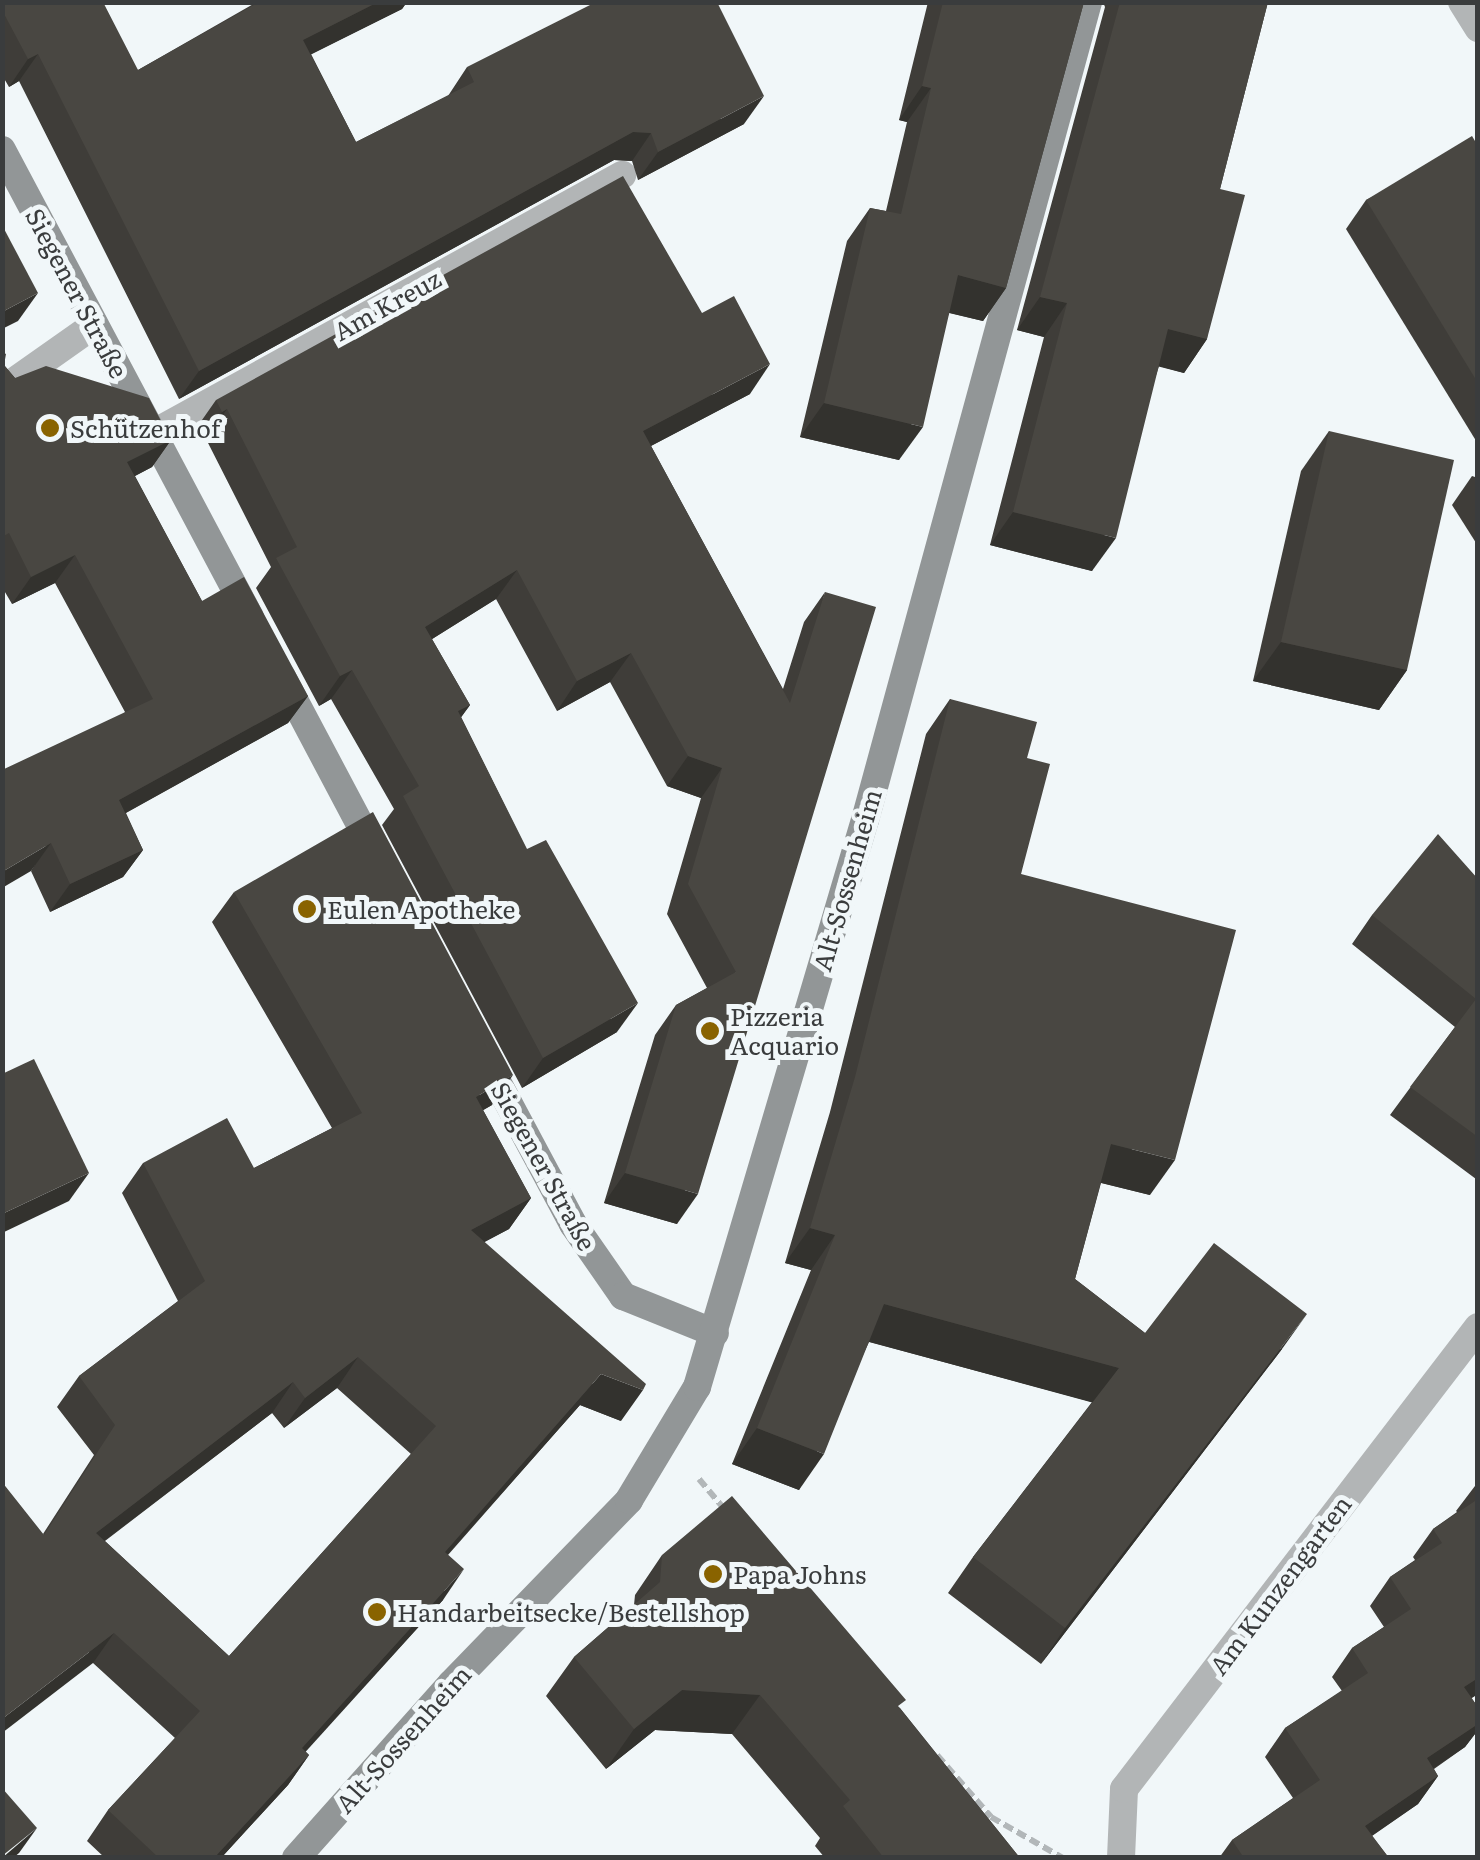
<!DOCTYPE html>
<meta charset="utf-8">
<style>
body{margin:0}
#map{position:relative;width:1480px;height:1860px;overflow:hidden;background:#f1f7f9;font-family:Literata,serif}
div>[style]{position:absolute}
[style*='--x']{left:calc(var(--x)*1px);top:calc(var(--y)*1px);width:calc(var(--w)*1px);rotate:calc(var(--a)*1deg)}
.path>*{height:6px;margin-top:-3px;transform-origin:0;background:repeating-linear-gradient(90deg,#b2b7b9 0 10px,transparent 0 15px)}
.minor>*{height:28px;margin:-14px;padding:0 14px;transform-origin:14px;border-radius:14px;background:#b2b5b6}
.secondary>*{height:28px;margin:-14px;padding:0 14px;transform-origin:14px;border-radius:14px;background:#929697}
.wall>*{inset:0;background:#3f3d39}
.shaded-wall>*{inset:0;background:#33322e}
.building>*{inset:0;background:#494742}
.dots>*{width:28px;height:28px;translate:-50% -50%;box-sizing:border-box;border:5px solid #f1f7f9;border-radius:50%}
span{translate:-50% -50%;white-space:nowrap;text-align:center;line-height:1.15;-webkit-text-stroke:10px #f1f7f9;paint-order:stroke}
.street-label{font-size:25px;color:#3a3c3d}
.poi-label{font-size:25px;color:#3a3c3d}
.left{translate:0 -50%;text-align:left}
.frame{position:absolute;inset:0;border:5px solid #3a3c3d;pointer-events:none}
</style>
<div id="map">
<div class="path">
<div style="--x:699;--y:1479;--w:42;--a:49.8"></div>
<div style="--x:937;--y:1755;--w:82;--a:48.9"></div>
<div style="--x:991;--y:1817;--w:83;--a:29.7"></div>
</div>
<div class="minor">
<div style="--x:1462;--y:2;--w:31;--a:58"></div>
<div style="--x:2;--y:390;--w:113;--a:-35.2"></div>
<div style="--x:152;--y:434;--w:537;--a:-28.86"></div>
<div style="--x:1121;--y:1858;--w:69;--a:-87.5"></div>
<div style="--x:1124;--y:1789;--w:582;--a:-52.54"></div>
</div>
<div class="secondary">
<div style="--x:2;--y:150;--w:529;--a:62.03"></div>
<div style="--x:282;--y:677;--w:197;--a:62.1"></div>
<div style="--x:486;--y:1061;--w:185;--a:61.9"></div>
<div style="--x:573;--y:1224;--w:88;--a:55.2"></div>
<div style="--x:623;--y:1296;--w:99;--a:21.9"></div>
<div style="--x:296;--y:1858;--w:233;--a:-48.3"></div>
<div style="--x:451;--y:1684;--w:256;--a:-45.9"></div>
<div style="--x:629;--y:1500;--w:132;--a:-59"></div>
<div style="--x:697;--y:1387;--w:591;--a:-73.5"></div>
<div style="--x:865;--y:820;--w:848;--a:-74.75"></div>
</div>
<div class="wall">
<div style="clip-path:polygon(2px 2px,138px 70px,257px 2px,407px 2px,402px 9px,311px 54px,356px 142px,448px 96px,467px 67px,744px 124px,638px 180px,632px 161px,614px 160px,179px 399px,19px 81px,9px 87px,2px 75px)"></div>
<div style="clip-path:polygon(928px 2px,1084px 2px,1006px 288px,983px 321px,949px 313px,899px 460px,800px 437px,847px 241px,870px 208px,886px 211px,907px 122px,899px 120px)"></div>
<div style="clip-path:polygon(1103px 2px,1268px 2px,1220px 189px,1207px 339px,1184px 373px,1159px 366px,1092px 571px,990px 545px,1044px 337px,1017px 330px,1105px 7px)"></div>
<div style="clip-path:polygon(1478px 146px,1478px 444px,1346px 229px,1366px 200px)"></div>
<div style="clip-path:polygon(2px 352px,4px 365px,15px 378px,171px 440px,152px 467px,135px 476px,202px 601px,308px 696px,288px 723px,126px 813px,143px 850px,123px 877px,50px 912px,31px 871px,125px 712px,55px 583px,12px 604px,2px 587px)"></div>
<div style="clip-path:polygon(750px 394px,651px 446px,783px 689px,804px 622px,825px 592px,677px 1224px,604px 1203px,655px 1035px,676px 1005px,707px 988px,667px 914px,701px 798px,667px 786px,610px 682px,557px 711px,496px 599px,432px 639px,470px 705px,461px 717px,617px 1032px,522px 1088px,382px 825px,394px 809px,331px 699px,319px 706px,256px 588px,271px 567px,206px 439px,201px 442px,195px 430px,216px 400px)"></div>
<div style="clip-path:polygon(1329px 431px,1407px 670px,1379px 710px,1253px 681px,1301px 471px)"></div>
<div style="clip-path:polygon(1472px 476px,1478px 478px,1478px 546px,1452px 505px)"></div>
<div style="clip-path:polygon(950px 699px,1027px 758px,1021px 874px,1150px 1195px,1101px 1183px,1075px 1279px,1145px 1333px,1282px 1349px,1041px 1664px,948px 1593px,973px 1557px,1092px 1402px,869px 1342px,799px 1490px,732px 1464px,811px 1270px,785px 1263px,830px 1112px,926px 734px)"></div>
<div style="clip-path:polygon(1478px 879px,1478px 1177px,1476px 1179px,1390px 1115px,1455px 1027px,1352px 944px,1372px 915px)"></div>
<div style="clip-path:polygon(evenodd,234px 892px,492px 1105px,483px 1110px,531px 1198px,509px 1229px,484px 1242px,621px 1421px,580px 1405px,448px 1555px,443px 1600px,305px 1751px,309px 1755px,288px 1785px,221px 1858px,105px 1858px,87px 1841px,108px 1810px,175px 1738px,93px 1663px,43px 1534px,94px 1455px,57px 1407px,79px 1376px,178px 1301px,122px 1193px,143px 1163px,254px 1168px,332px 1128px,212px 922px,234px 892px,337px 1388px,411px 1454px,229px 1656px,105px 1541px,272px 1413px,284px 1428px,337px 1388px)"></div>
<div style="clip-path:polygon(1478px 1482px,1478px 1694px,1471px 1698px,1478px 1707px,1478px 1730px,1465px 1747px,1434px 1769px,1438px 1776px,1418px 1804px,1372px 1836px,1389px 1858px,1219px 1858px,1232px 1840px,1293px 1798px,1265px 1757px,1285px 1728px,1342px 1691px,1332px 1677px,1352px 1648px,1384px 1627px,1370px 1606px,1390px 1577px,1415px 1560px,1413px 1557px,1433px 1529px,1457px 1512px,1456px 1511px)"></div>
<div style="clip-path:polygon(662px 1555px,900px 1708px,1020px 1858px,825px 1858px,815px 1846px,820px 1838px,732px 1734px,655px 1730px,606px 1769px,546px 1696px,574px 1657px,634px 1605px,635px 1595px)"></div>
</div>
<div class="shaded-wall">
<div style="clip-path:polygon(378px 2px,407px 2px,402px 9px,284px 68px,303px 40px)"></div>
<div style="clip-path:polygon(38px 54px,19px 81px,9px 87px,28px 59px)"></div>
<div style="clip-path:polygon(922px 86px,931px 88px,907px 122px,899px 120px)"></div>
<div style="clip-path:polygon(764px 96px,744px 124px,638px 180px,658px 152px)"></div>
<div style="clip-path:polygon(633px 132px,651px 133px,632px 161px,614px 160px,179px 399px,199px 371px)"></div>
<div style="clip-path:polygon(958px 275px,1006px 288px,983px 321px,934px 309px)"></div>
<div style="clip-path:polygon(38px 293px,18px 321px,2px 329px,2px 312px)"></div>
<div style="clip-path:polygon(1040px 297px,1067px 303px,1044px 337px,1017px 330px)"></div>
<div style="clip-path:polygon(1168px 329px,1207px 339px,1184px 373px,1145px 363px)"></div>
<div style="clip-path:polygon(770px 364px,750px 394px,622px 461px,643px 431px)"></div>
<div style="clip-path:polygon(824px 403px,923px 427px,899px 460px,800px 437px)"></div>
<div style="clip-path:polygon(227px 409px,206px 439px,201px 442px,222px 412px)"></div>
<div style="clip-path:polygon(171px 440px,152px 467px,108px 490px,127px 462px)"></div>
<div style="clip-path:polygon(1013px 512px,1116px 538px,1092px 571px,990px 545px)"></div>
<div style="clip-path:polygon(75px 555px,55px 583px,12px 604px,31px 577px)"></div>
<div style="clip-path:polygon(517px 570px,496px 599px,405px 656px,425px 627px)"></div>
<div style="clip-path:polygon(1281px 642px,1407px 670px,1379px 710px,1253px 681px)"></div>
<div style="clip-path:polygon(631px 653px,610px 682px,557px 711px,577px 681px)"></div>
<div style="clip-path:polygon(352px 670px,331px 699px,319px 706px,340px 676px)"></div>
<div style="clip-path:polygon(308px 696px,288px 723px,100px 827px,119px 800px)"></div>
<div style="clip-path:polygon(470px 705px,449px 734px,458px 711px)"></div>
<div style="clip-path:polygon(688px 756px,722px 768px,701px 798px,667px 786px)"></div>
<div style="clip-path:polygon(51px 843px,31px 871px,2px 888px,2px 872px)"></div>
<div style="clip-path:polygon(143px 850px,123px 877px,50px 912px,70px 884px)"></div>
<div style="clip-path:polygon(638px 1003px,617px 1032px,522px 1088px,543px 1058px)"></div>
<div style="clip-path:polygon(513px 1075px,492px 1105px,454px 1127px,476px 1097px)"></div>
<div style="clip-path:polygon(1111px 1144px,1175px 1160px,1150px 1195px,1086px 1179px)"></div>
<div style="clip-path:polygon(89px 1173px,69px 1201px,2px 1233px,2px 1214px)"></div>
<div style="clip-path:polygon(625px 1173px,698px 1194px,677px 1224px,604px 1203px)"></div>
<div style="clip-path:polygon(531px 1198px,509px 1229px,449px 1261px,471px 1230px)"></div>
<div style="clip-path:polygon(810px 1228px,835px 1235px,811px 1270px,785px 1263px)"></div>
<div style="clip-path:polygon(884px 1304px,1119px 1368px,1094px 1403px,859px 1339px)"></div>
<div style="clip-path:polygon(1307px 1314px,1282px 1349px,1041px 1664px,1065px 1628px)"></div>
<div style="clip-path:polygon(358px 1357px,337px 1388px,284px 1428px,305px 1398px)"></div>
<div style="clip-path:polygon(601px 1374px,643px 1390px,621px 1421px,580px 1405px,423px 1582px,445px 1552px)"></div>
<div style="clip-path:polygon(293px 1382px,272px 1413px,75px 1563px,96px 1533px)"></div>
<div style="clip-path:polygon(757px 1428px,824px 1454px,799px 1490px,732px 1464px)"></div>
<div style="clip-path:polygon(464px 1569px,443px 1600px,281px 1779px,302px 1748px)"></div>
<div style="clip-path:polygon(114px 1633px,93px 1663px,2px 1733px,2px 1719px)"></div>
<div style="clip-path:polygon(1478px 1678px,1478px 1694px,1444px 1716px,1464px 1687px)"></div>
<div style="clip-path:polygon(682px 1690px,760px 1695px,732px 1734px,655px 1730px,606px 1769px,634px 1729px)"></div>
<div style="clip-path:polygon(1478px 1724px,1478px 1730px,1465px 1747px,1407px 1786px,1427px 1758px)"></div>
<div style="clip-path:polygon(309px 1755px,288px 1785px,221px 1858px,214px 1858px)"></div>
<div style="clip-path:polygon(1438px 1776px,1418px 1804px,1345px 1854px,1365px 1826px)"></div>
<div style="clip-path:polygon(37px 1828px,19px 1853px,13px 1858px,2px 1858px)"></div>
</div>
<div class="building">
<div style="clip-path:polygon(2px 2px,103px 2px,138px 70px,259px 2px,378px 2px,303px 40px,356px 142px,474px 82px,467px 67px,596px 2px,717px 2px,764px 96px,658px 152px,651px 133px,633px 132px,199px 371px,38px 54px,28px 59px,2px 10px)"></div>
<div style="clip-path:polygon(943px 2px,1084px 2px,1006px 288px,958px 275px,923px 427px,824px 403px,870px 208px,901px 214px,931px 88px,922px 86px)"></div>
<div style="clip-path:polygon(1120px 2px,1268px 2px,1220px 189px,1245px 195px,1207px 339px,1168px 329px,1116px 538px,1013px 512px,1067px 303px,1040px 297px)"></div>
<div style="clip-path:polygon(1472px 136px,1478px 146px,1478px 383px,1366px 200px)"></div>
<div style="clip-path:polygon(623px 176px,702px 313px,734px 296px,770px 364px,643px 431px,790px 703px,825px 592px,876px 607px,698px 1194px,625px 1173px,676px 1005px,736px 972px,688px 884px,722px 768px,688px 756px,631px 653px,577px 681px,517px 570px,425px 627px,470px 705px,458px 711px,527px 849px,546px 840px,638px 1003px,543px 1058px,403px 796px,419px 786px,352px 670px,340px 676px,276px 558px,297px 547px,227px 409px,222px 412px,216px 400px)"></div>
<div style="clip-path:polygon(2px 225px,38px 293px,2px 312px)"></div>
<div style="clip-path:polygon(2px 352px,6px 354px,4px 365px,15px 378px,46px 366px,149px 398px,171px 440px,127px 462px,202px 601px,244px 577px,308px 696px,119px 800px,143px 850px,70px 884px,51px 843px,2px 872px,2px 770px,153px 699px,75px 555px,31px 577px,9px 533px,2px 537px)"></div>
<div style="clip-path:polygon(1329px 431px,1454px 460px,1407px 670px,1281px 642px)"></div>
<div style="clip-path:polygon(950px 699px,1037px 722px,1027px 758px,1050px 764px,1021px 874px,1236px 930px,1175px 1160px,1111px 1144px,1075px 1279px,1145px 1333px,1214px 1243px,1307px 1314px,1065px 1628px,973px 1557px,1119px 1368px,884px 1304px,824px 1454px,757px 1428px,835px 1235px,810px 1228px,855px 1077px)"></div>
<div style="clip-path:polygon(evenodd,373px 812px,513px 1075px,476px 1097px,531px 1198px,471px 1230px,646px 1384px,643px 1390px,601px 1374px,445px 1552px,464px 1569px,302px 1748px,309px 1755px,214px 1858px,159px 1858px,108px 1810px,200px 1711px,114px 1633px,2px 1719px,2px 1482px,44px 1535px,115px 1425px,79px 1376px,205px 1281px,143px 1163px,227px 1118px,254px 1168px,362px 1113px,234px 892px,373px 812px,358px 1357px,436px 1426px,229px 1656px,96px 1533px,293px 1382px,305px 1398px,358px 1357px)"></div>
<div style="clip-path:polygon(1438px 834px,1478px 879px,1478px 1137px,1410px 1087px,1476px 999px,1372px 915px)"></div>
<div style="clip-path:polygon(34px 1059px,89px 1173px,2px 1214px,2px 1074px)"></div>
<div style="clip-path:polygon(732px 1496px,906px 1700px,898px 1706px,1020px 1858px,884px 1858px,843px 1806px,850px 1800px,760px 1695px,682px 1690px,634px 1729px,574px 1657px,660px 1582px,662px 1555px)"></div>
<div style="clip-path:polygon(1478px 1499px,1478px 1678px,1464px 1687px,1478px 1707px,1478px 1724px,1427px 1758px,1438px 1776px,1365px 1826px,1389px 1858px,1244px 1858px,1232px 1840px,1320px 1780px,1285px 1728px,1368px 1673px,1352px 1648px,1411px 1609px,1390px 1577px,1442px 1543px,1433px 1529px)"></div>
<div style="clip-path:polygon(2px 1788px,37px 1828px,2px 1856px)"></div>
</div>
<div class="dots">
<div style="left:50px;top:428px;background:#896300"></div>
<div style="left:307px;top:909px;background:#896300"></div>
<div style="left:710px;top:1031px;background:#896300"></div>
<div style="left:713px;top:1574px;background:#896300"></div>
<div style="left:377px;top:1612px;background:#896300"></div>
</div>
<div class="street-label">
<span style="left:77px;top:293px;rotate:62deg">Siegener Straße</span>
<span style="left:387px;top:305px;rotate:-29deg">Am Kreuz</span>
<span style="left:847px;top:880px;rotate:-74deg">Alt-Sossenheim</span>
<span style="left:544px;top:1166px;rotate:61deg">Siegener Straße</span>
<span style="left:1280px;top:1585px;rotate:-53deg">Am Kunzengarten</span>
<span style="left:403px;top:1739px;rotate:-48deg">Alt-Sossenheim</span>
</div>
<div class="poi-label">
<span class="left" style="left:70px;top:428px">Schützenhof</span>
<span class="left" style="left:327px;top:909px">Eulen Apotheke</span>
<span class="left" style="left:730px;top:1031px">Pizzeria<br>Acquario</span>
<span class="left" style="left:733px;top:1574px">Papa Johns</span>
<span class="left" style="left:397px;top:1612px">Handarbeitsecke/Bestellshop</span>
</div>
<div class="frame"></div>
</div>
